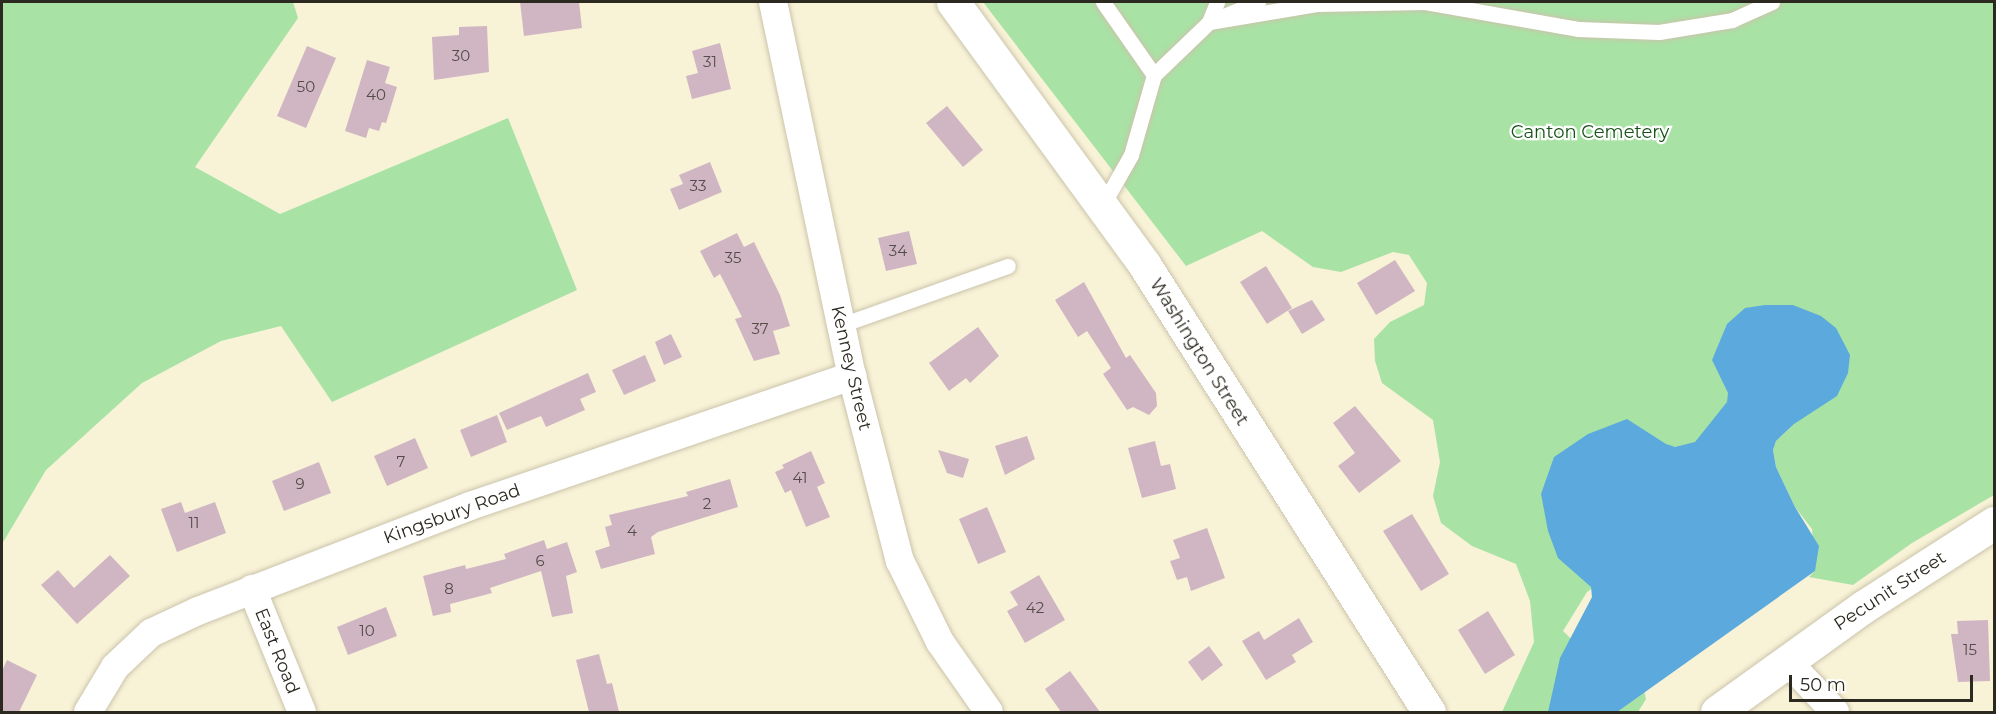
<!DOCTYPE html>
<style>
body{margin:0}
#map{position:relative;width:1996px;height:714px;overflow:hidden;background:#f8f2d7;font-family:Montserrat,sans-serif}
div>[style]{position:absolute}
[style*='--x']{left:calc(var(--x)*1px);top:calc(var(--y)*1px);width:calc(var(--w)*1px);rotate:calc(var(--a)*1deg)}
.green>*{inset:0;background:#a9e2a5}
.water>*{inset:0;background:#5caadd}
.building>*{inset:0;background:#d0b6c3}
.roads{filter:drop-shadow(0 0 2px #cac4ab) drop-shadow(0 0 2px #cac4ab)}
.lane>*{height:15px;margin:-7.5px;padding:0 7.5px;transform-origin:7.5px;border-radius:7.5px;background:#fff}
.street>*{height:28px;margin:-14px;padding:0 14px;transform-origin:14px;border-radius:14px;background:#fff}
.secondary>*{height:33px;margin:-16.5px;padding:0 16.5px;transform-origin:16.5px;border-radius:16.5px;background:#fff}
span{translate:-50% -50%;white-space:nowrap;text-align:center;line-height:1.15;-webkit-text-stroke:4.5px #fff;paint-order:stroke}
.number-label{font-size:15px;color:#554c49}
.number-label span{-webkit-text-stroke-width:0}
.park-label{font-size:18px;color:#165115}
.street-label{font-size:18px;color:#2c2920}
.frame{position:absolute;inset:0;border:3px solid #2c2920;pointer-events:none}
.scale{position:absolute;left:1789px;top:675px;width:184px;height:27px;box-sizing:border-box;border:3px solid #2c2920;border-top:0;padding-left:8px;font-size:18px;line-height:21px;white-space:nowrap;color:#2c2920;-webkit-text-stroke:4px #fff;paint-order:stroke}
</style>
<div id="map">
<div class="green">
<div style="clip-path:polygon(2px 2px,293px 2px,298px 18px,195px 167px,280px 214px,508px 118px,577px 290px,332px 402px,281px 326px,221px 341px,142px 383px,46px 470px,2px 544px)"></div>
<div style="clip-path:polygon(983px 2px,1994px 2px,1994px 495px,1912px 543px,1853px 585px,1809px 577px,1815px 571px,1812px 529px,1795px 507px,1776px 467px,1773px 450px,1776px 441px,1794px 424px,1630px 562px,1587px 592px,1563px 631px,1587px 654px,1640px 674px,1646px 699px,1638px 712px,1502px 712px,1534px 642px,1530px 601px,1516px 564px,1472px 546px,1441px 523px,1433px 496px,1440px 462px,1433px 420px,1382px 383px,1375px 361px,1374px 339px,1390px 322px,1424px 305px,1427px 283px,1409px 255px,1393px 252px,1341px 272px,1313px 267px,1262px 231px,1186px 266px)"></div>
</div>
<div class="water">
<div style="clip-path:polygon(1765px 305px,1793px 305px,1821px 316px,1836px 328px,1850px 355px,1848px 373px,1837px 396px,1794px 424px,1776px 441px,1773px 450px,1776px 467px,1795px 507px,1819px 546px,1815px 571px,1617px 712px,1548px 712px,1560px 658px,1592px 597px,1591px 587px,1558px 558px,1548px 531px,1541px 494px,1554px 457px,1588px 434px,1627px 419px,1666px 444px,1675px 447px,1695px 442px,1727px 402px,1728px 393px,1712px 360px,1727px 324px,1745px 308px)"></div>
</div>
<div class="building">
<div style="clip-path:polygon(520px 2px,579px 2px,582px 28px,524px 36px)"></div>
<div style="clip-path:polygon(487px 26px,489px 72px,434px 80px,432px 37px,459px 35px,459px 27px)"></div>
<div style="clip-path:polygon(720px 43px,731px 89px,692px 99px,686px 76px,698px 73px,692px 51px)"></div>
<div style="clip-path:polygon(307px 46px,336px 58px,306px 128px,277px 116px)"></div>
<div style="clip-path:polygon(367px 60px,390px 67px,385px 83px,397px 87px,386px 123px,382px 122px,379px 131px,369px 128px,366px 138px,345px 131px)"></div>
<div style="clip-path:polygon(947px 106px,983px 150px,963px 167px,926px 123px)"></div>
<div style="clip-path:polygon(710px 162px,722px 192px,679px 210px,670px 189px,683px 184px,679px 175px)"></div>
<div style="clip-path:polygon(909px 231px,917px 264px,886px 271px,878px 238px)"></div>
<div style="clip-path:polygon(737px 233px,744px 247px,754px 242px,780px 295px,790px 326px,773px 331px,780px 354px,754px 361px,735px 319px,742px 317px,720px 274px,714px 278px,700px 251px)"></div>
<div style="clip-path:polygon(1395px 260px,1415px 291px,1376px 315px,1357px 283px)"></div>
<div style="clip-path:polygon(1266px 266px,1292px 308px,1267px 324px,1240px 282px)"></div>
<div style="clip-path:polygon(1084px 282px,1126px 358px,1130px 355px,1156px 393px,1157px 406px,1149px 415px,1133px 407px,1127px 410px,1103px 374px,1111px 368px,1087px 331px,1078px 337px,1055px 300px)"></div>
<div style="clip-path:polygon(1312px 300px,1325px 320px,1302px 334px,1288px 311px)"></div>
<div style="clip-path:polygon(978px 327px,999px 356px,970px 383px,966px 378px,949px 391px,929px 363px)"></div>
<div style="clip-path:polygon(671px 334px,682px 357px,664px 365px,655px 342px)"></div>
<div style="clip-path:polygon(645px 355px,656px 381px,624px 395px,612px 370px)"></div>
<div style="clip-path:polygon(588px 373px,596px 392px,580px 399px,585px 410px,546px 427px,541px 416px,507px 430px,499px 413px)"></div>
<div style="clip-path:polygon(1355px 406px,1401px 461px,1359px 493px,1338px 466px,1355px 453px,1333px 423px)"></div>
<div style="clip-path:polygon(497px 415px,507px 442px,471px 457px,460px 430px)"></div>
<div style="clip-path:polygon(1027px 436px,1035px 459px,1005px 475px,995px 446px)"></div>
<div style="clip-path:polygon(415px 438px,428px 468px,387px 486px,374px 456px)"></div>
<div style="clip-path:polygon(1155px 441px,1161px 466px,1170px 464px,1176px 489px,1142px 498px,1128px 448px)"></div>
<div style="clip-path:polygon(938px 450px,969px 459px,963px 478px,947px 473px)"></div>
<div style="clip-path:polygon(811px 451px,825px 483px,817px 487px,830px 517px,806px 527px,791px 490px,785px 493px,775px 472px,784px 468px,782px 465px)"></div>
<div style="clip-path:polygon(319px 462px,331px 493px,284px 511px,272px 481px)"></div>
<div style="clip-path:polygon(730px 479px,738px 507px,658px 532px,651px 537px,655px 554px,601px 569px,595px 551px,610px 546px,605px 527px,612px 525px,609px 515px,688px 496px,686px 492px)"></div>
<div style="clip-path:polygon(181px 502px,185px 513px,215px 502px,226px 533px,177px 552px,161px 509px)"></div>
<div style="clip-path:polygon(987px 507px,1006px 552px,978px 564px,959px 519px)"></div>
<div style="clip-path:polygon(1412px 514px,1449px 574px,1421px 591px,1383px 531px)"></div>
<div style="clip-path:polygon(1207px 528px,1225px 578px,1191px 591px,1187px 577px,1177px 580px,1170px 561px,1180px 558px,1173px 540px)"></div>
<div style="clip-path:polygon(544px 540px,547px 549px,567px 542px,577px 572px,566px 576px,573px 613px,552px 617px,541px 571px,490px 588px,492px 593px,450px 604px,451px 612px,433px 616px,423px 576px,465px 565px,466px 569px,506px 559px,504px 554px)"></div>
<div style="clip-path:polygon(110px 555px,130px 576px,77px 624px,41px 585px,58px 570px,74px 588px)"></div>
<div style="clip-path:polygon(1039px 575px,1065px 620px,1025px 643px,1007px 611px,1018px 605px,1010px 592px)"></div>
<div style="clip-path:polygon(386px 607px,397px 636px,348px 655px,337px 627px)"></div>
<div style="clip-path:polygon(1488px 611px,1515px 655px,1485px 674px,1458px 630px)"></div>
<div style="clip-path:polygon(1299px 618px,1313px 642px,1292px 655px,1296px 662px,1266px 680px,1242px 641px,1259px 631px,1264px 640px)"></div>
<div style="clip-path:polygon(1988px 620px,1990px 681px,1958px 682px,1951px 634px,1958px 634px,1957px 621px)"></div>
<div style="clip-path:polygon(1209px 646px,1223px 665px,1202px 681px,1188px 662px)"></div>
<div style="clip-path:polygon(599px 654px,607px 684px,612px 683px,619px 712px,589px 712px,576px 660px)"></div>
<div style="clip-path:polygon(7px 660px,37px 675px,19px 712px,2px 712px,2px 671px)"></div>
<div style="clip-path:polygon(1070px 671px,1100px 712px,1061px 712px,1045px 689px)"></div>
</div>
<div class="roads">
<div class="lane">
<div style="--x:1103;--y:2;--w:89;--a:55.1"></div>
<div style="--x:1209;--y:22;--w:109;--a:-9.5"></div>
<div style="--x:1316;--y:4;--w:109;--a:-1.1"></div>
<div style="--x:1425;--y:2;--w:155;--a:10"></div>
<div style="--x:1578;--y:29;--w:81;--a:2.1"></div>
<div style="--x:1659;--y:32;--w:74;--a:-9.3"></div>
<div style="--x:1732;--y:20;--w:44;--a:-24.2"></div>
<div style="--x:1209;--y:22;--w:22;--a:-68"></div>
<div style="--x:1102;--y:206;--w:59;--a:-60.4"></div>
<div style="--x:1131;--y:155;--w:83;--a:-74"></div>
<div style="--x:1154;--y:75;--w:76;--a:-43.9"></div>
<div style="--x:1209;--y:22;--w:53;--a:-22.2"></div>
<div style="--x:841;--y:325;--w:177;--a:-19.5"></div>
</div>
<div class="street">
<div style="--x:773;--y:2;--w:382;--a:78.1"></div>
<div style="--x:852;--y:376;--w:191;--a:75.5"></div>
<div style="--x:900;--y:561;--w:90;--a:63.7"></div>
<div style="--x:940;--y:642;--w:85;--a:55"></div>
<div style="--x:252;--y:589;--w:133;--a:67.9"></div>
<div style="--x:1787;--y:661;--w:70;--a:46.7"></div>
<div style="--x:88;--y:712;--w:52;--a:-59"></div>
<div style="--x:115;--y:667;--w:50;--a:-43.4"></div>
<div style="--x:151;--y:633;--w:52;--a:-25.1"></div>
<div style="--x:198;--y:611;--w:292;--a:-21.1"></div>
<div style="--x:470;--y:506;--w:404;--a:-18.8"></div>
</div>
<div class="secondary">
<div style="--x:953;--y:2;--w:324;--a:53.9"></div>
<div style="--x:1144;--y:264;--w:531;--a:57.54"></div>
<div style="--x:1717;--y:712;--w:180;--a:-35.7"></div>
<div style="--x:1863;--y:607;--w:156;--a:-32.7"></div>
</div>
</div>
<div class="number-label">
<span style="left:461px;top:56px">30</span>
<span style="left:710px;top:62px">31</span>
<span style="left:306px;top:87px">50</span>
<span style="left:376px;top:95px">40</span>
<span style="left:698px;top:186px">33</span>
<span style="left:898px;top:251px">34</span>
<span style="left:733px;top:258px">35</span>
<span style="left:760px;top:329px">37</span>
<span style="left:401px;top:462px">7</span>
<span style="left:800px;top:478px">41</span>
<span style="left:300px;top:484px">9</span>
<span style="left:707px;top:504px">2</span>
<span style="left:194px;top:523px">11</span>
<span style="left:632px;top:531px">4</span>
<span style="left:540px;top:561px">6</span>
<span style="left:449px;top:589px">8</span>
<span style="left:1035px;top:608px">42</span>
<span style="left:367px;top:631px">10</span>
<span style="left:1970px;top:650px">15</span>
</div>
<div class="park-label">
<span style="left:1590px;top:132px">Canton Cemetery</span>
</div>
<div class="street-label">
<span style="left:1199px;top:352px;rotate:58deg">Washington Street</span>
<span style="left:851px;top:368px;rotate:77deg">Kenney Street</span>
<span style="left:452px;top:514px;rotate:-20deg">Kingsbury Road</span>
<span style="left:1890px;top:591px;rotate:-33deg">Pecunit Street</span>
<span style="left:277px;top:651px;rotate:68deg">East Road</span>
</div>
<div class="frame"></div>
<div class="scale">50 m</div>
</div>
